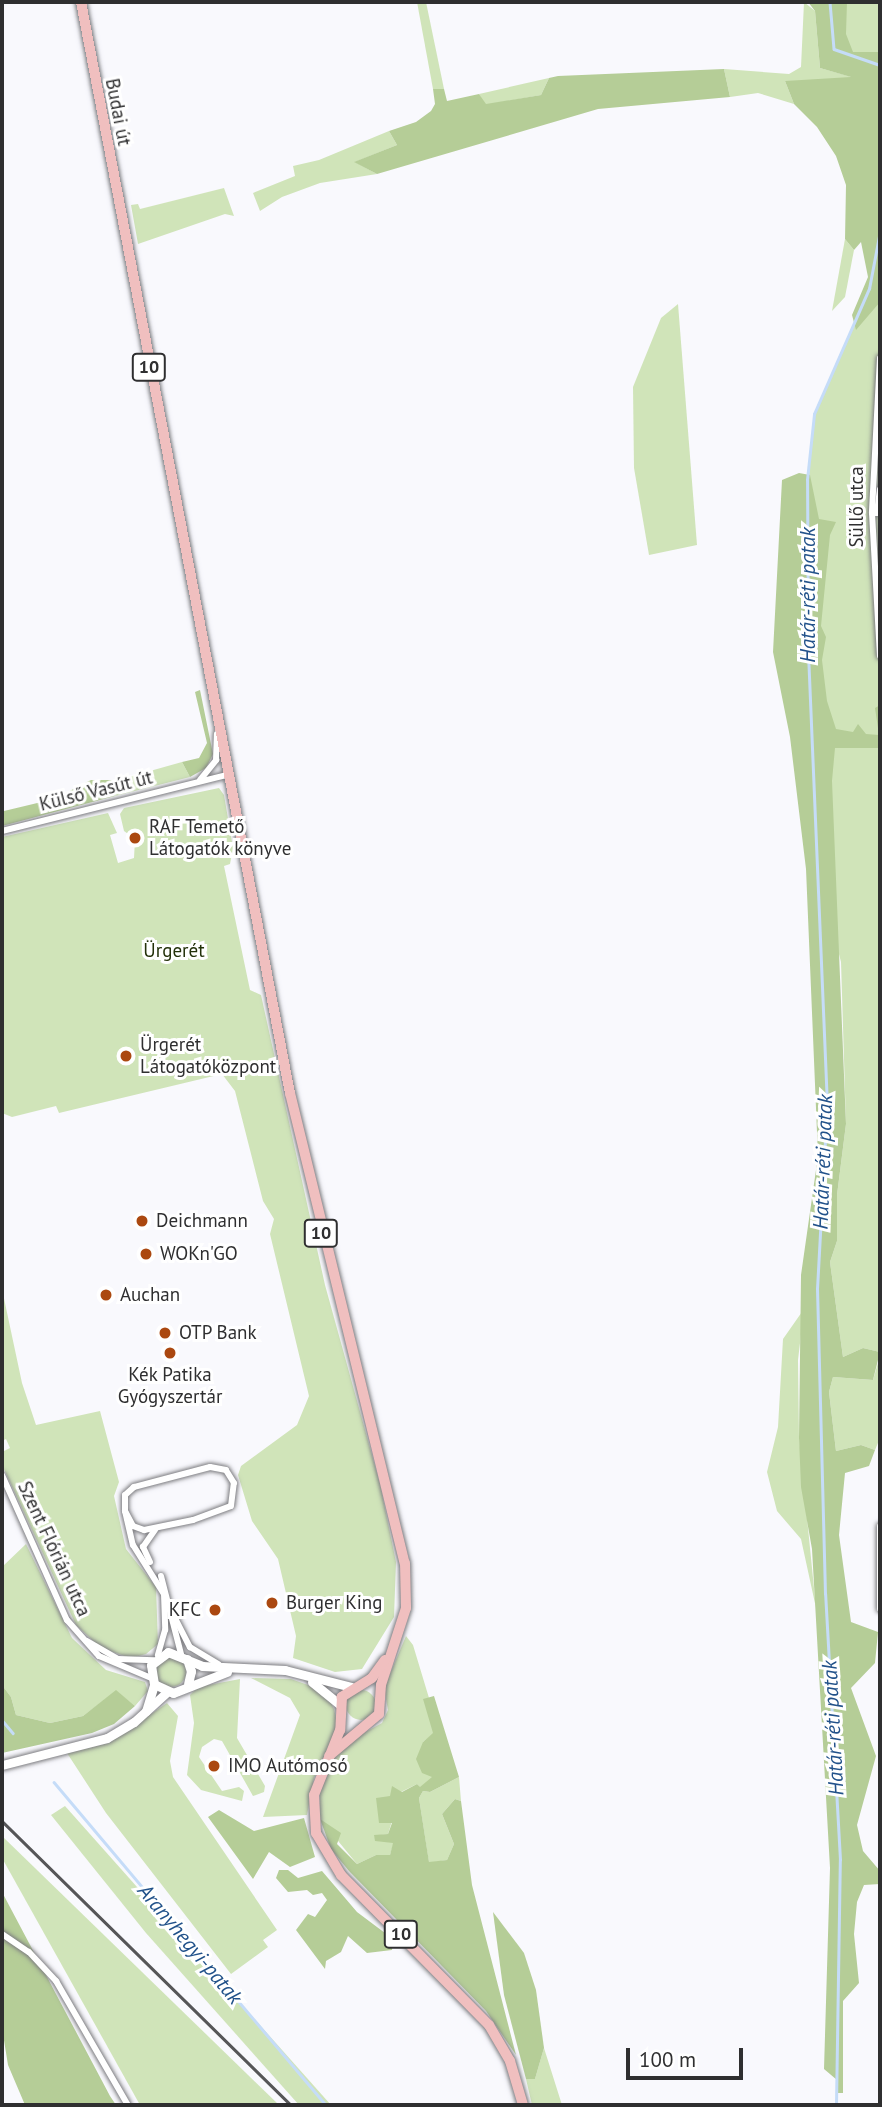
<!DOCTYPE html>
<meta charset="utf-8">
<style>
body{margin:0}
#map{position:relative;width:882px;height:2107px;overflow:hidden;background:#f9f9fd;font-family:"PT Sans",sans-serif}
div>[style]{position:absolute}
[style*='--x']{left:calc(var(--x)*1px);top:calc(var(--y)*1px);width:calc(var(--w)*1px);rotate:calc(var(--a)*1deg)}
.green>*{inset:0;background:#d0e4b9}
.round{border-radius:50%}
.forest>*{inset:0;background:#b5cd97}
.stream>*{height:2.5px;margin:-1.25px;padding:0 1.25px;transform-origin:1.25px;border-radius:1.25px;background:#c5dcf8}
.roads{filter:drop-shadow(0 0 2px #7d7d81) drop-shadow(0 0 2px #7d7d81)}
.street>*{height:6px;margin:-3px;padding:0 3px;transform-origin:3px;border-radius:3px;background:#fff}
.secondary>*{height:9px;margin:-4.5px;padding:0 4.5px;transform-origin:4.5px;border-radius:4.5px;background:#fff}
.primary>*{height:10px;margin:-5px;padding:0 5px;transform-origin:5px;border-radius:5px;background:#f0bfbf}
.rail>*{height:2.5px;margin:-1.25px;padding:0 1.25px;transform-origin:1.25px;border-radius:1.25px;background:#565658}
.dots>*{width:19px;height:19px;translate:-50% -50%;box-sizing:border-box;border:4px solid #fff;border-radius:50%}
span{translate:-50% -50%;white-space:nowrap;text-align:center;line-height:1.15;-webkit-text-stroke:6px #fff;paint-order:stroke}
.shield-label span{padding:2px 5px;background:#fff;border:2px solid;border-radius:5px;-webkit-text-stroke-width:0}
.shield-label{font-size:18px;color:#2f2f30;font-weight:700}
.street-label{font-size:19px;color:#2f2f30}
.poi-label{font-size:19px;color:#2f2f30}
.left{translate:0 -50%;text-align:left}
.right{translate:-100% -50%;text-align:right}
.park-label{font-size:19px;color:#23310a}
.water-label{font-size:21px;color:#22528a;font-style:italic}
.frame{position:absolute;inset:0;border:4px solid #2f2f30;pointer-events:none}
.scale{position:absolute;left:626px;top:2048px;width:117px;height:32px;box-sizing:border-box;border:4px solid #2f2f30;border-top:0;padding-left:9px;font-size:21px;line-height:24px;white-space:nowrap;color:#2f2f30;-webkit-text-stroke:5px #fff;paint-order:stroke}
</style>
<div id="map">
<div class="green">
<div style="clip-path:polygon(417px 2px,426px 2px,444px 89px,433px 89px)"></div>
<div style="clip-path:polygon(804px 2px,815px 11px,820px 68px,852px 77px,846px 81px,785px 81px,794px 104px,758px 93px,730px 97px,724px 69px,789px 74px,801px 67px)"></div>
<div style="clip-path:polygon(830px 2px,880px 2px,880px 65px,838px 54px)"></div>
<div style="clip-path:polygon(549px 78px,541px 95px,485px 105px,479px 94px)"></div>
<div style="clip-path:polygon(389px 131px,397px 145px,355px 162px,377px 174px,320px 183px,282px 197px,260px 211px,253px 193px,295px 176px,293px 166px,319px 160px)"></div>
<div style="clip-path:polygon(224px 188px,234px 216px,225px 214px,138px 244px,131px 205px,138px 204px,140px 209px)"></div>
<div style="clip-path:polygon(880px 231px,880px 1352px,863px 1348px,843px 1357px,830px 1262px,837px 1241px,837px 1195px,846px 1124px,841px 962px,821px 883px,807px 480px,814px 414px,869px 289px)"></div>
<div style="clip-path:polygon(845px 239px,854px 250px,845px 297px,832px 311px)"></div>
<div style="clip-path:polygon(678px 304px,697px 545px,649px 555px,634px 468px,633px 387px,661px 318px)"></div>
<div style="clip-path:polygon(182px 762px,190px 777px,115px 796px,111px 789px,118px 780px)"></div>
<div style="clip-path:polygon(219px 788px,224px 795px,233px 848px,230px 864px,224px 866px,250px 990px,261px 995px,325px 1285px,380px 1484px,396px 1562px,394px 1617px,362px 1669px,335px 1672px,293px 1658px,296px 1636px,278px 1559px,252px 1521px,238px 1475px,241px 1466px,297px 1425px,309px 1396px,270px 1234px,274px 1219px,263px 1201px,235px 1091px,222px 1074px,59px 1113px,56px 1106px,12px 1117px,2px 1113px,2px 837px,108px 813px,117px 833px,110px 835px,118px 863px,134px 858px,135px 839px,124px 831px,120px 814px,124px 808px)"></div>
<div style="clip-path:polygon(2px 1289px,22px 1383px,36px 1425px,100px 1411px,119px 1482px,114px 1496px,126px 1549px,156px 1587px,158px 1644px,146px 1654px,131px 1658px,101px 1648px,76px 1625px,2px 1465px,2px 1452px,10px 1448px,6px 1439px,2px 1441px)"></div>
<div style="clip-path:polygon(804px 1309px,798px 1360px,799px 1438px,816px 1608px,801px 1539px,777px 1511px,767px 1472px,778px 1427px,783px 1339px)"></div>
<div style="clip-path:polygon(880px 1356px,880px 1438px,875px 1450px,861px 1445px,836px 1451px,829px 1392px,833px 1377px,873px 1380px)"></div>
<div style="clip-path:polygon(26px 1544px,72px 1638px,106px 1670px,145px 1682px,148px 1691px,135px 1706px,116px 1691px,83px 1716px,50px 1723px,16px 1715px,11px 1697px,2px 1685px,2px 1567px)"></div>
<div style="clip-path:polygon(406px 1636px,413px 1645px,429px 1698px,424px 1700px,434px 1733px,423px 1742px,433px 1777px,420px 1788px,417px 1784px,401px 1792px,388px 1834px,374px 1836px,394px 1842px,390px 1855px,376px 1855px,357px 1864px,320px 1819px,320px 1792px,334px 1759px,349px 1741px,382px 1723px,388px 1710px,384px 1688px)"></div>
<div class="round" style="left:156px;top:1657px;width:30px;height:30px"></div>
<div style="clip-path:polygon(251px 1678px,291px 1679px,308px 1685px,329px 1699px,334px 1709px,338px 1727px,314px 1778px,307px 1815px,263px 1817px,300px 1715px,290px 1698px)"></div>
<div style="clip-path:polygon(240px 1679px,237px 1738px,265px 1786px,264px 1792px,253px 1796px,222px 1741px,214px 1739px,202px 1747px,199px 1757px,222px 1791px,239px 1787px,244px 1791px,242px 1801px,201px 1790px,187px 1775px,194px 1723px,190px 1695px,198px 1687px)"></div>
<div class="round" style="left:346px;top:1690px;width:30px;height:30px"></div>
<div style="clip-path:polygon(167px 1703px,178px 1716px,170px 1761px,173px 1777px,277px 1930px,263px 1940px,268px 1947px,231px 1974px,106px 1813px,67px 1753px,109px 1743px)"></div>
<div style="clip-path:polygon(459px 1777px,461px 1801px,455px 1799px,442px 1814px,454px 1844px,447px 1860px,429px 1863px,419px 1798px,423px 1791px,430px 1792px)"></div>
<div style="clip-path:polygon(65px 1806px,331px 2105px,299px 2105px,146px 1933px,51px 1815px)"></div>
<div style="clip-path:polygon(2px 1836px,279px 2105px,140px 2105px,2px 1858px)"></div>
<div style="clip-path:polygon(544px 2048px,562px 2105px,532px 2105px,526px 2079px,535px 2079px)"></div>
</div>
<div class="forest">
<div style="clip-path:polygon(808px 2px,847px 2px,846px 34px,853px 52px,880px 52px,880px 302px,856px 330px,852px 315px,868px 277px,861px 242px,854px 250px,845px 239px,846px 185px,836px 156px,817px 127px,794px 104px,785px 81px,851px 77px,820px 68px,815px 11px)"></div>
<div style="clip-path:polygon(724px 69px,730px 97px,598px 109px,377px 174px,354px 162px,397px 145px,389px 131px,416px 122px,431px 111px,435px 104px,433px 89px,444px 89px,447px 101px,479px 94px,486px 104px,541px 95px,549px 78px,558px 76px)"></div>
<div style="clip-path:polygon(799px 473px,810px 475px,819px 519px,836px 522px,830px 535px,821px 626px,826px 637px,822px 660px,827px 701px,836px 729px,853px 732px,858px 724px,866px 734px,879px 735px,875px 708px,880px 705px,880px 748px,835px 748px,832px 781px,846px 1124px,837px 1195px,837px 1241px,830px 1262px,843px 1357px,863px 1348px,880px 1352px,873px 1380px,833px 1377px,829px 1392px,836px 1451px,861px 1445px,875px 1450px,869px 1466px,845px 1473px,839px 1535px,851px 1622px,878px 1632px,875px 1663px,851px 1688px,876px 1756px,857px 1825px,863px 1851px,880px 1871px,880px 1884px,864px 1885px,857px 1902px,854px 1934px,859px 1983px,843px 2001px,843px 2093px,838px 2093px,837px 2080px,824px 2069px,830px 1868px,812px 1549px,801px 1487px,799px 1438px,801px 1275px,818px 1156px,806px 869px,790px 737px,773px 652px,782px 480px)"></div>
<div style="clip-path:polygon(200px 690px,213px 754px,206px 768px,190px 777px,182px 762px,199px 758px,207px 743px,195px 692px)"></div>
<div style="clip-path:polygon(91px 780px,118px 780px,111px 789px,115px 796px,2px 826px,4px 811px,54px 799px)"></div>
<div style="clip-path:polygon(2px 1685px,11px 1697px,16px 1715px,50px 1723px,83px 1716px,116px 1690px,135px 1706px,114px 1724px,92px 1733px,2px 1753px)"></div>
<div style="clip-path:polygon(434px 1696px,459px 1777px,430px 1792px,423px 1791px,419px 1798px,429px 1862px,447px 1860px,454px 1844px,442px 1814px,455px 1799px,461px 1801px,472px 1885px,516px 2055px,486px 2011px,349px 1871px,331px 1849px,320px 1819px,341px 1833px,337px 1844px,357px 1864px,376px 1855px,390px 1855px,393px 1843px,375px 1841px,374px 1835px,388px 1834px,392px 1823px,379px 1823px,376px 1798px,390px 1796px,392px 1786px,402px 1792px,417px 1784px,420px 1787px,432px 1777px,422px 1773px,416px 1759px,423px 1742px,433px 1733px,423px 1699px)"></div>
<div style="clip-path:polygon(219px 1810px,254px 1831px,304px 1818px,315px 1857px,290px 1867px,269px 1852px,253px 1879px,208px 1817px)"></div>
<div style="clip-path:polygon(279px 1870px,288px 1870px,298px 1878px,322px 1871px,357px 1912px,393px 1939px,392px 1950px,367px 1953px,348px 1936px,341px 1952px,326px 1961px,325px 1969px,296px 1930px,308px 1914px,315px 1917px,327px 1900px,322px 1893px,313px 1895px,307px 1890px,288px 1892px,276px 1878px)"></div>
<div style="clip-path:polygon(2px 1892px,110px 2096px,116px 2105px,25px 2105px,8px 2065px,2px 2028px)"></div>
<div style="clip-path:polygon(493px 1912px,524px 1953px,536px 1990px,544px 2048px,535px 2079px,526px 2079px,504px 1995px)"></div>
</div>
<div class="stream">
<div style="--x:830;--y:2;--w:47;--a:85.1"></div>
<div style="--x:834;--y:49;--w:49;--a:19.2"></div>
<div style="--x:2;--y:1720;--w:17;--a:50"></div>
<div style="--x:54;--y:1782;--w:422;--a:49.9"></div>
<div style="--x:836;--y:2105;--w:245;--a:-89.1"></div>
<div style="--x:840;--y:1860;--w:266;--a:-93.2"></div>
<div style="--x:825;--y:1594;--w:305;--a:-91.5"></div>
<div style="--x:817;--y:1289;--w:183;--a:-86.9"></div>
<div style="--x:827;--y:1106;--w:448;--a:-92.4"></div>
<div style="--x:808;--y:658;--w:178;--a:-90.3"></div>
<div style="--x:807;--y:480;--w:66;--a:-83.9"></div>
<div style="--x:814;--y:414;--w:137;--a:-66.3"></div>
<div style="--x:869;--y:289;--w:59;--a:-79.3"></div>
</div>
<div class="roads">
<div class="street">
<div style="--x:880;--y:358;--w:155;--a:93"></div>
<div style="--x:872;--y:513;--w:143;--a:86.8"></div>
<div style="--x:872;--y:513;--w:5;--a:0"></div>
<div style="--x:877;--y:513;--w:24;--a:-83"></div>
<div style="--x:200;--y:780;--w:26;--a:-51"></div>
<div style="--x:216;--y:760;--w:26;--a:-88"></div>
<div style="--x:2;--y:831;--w:232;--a:-14"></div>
<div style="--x:2;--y:1475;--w:159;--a:65.9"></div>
<div style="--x:67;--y:1620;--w:48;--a:48.4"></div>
<div style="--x:99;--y:1656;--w:56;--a:22.9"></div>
<div style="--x:125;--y:1511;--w:17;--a:62"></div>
<div style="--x:133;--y:1526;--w:12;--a:20"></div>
<div style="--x:144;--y:1530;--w:50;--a:-11.5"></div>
<div style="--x:193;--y:1520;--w:40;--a:-20.2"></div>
<div style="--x:231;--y:1506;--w:23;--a:-83"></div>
<div style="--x:234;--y:1483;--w:15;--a:-122"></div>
<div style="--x:226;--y:1470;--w:16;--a:-169"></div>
<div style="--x:210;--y:1467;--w:79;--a:165.3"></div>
<div style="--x:134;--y:1487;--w:12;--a:138"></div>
<div style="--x:125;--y:1495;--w:16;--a:90"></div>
<div style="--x:125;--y:1511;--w:35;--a:77"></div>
<div style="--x:133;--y:1545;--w:58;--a:57.7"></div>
<div style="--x:164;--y:1594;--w:36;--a:88"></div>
<div style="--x:165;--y:1630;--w:26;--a:106"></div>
<div style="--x:880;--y:1526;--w:83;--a:90"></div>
<div style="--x:150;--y:1562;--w:17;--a:-115"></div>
<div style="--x:143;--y:1547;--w:21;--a:-55"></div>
<div style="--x:161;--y:1576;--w:81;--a:75.6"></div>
<div style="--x:175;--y:1618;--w:33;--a:63"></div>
<div style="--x:190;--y:1647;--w:33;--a:31"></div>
<div style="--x:87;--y:1641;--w:36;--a:30"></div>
<div style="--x:118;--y:1659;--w:36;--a:2"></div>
<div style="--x:2;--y:1934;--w:32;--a:34"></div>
<div style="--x:29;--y:1952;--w:40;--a:47"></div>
<div style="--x:56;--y:1981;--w:143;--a:59.9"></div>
</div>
<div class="secondary">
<div style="--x:187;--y:1659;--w:13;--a:72"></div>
<div style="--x:191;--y:1671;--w:13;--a:103"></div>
<div style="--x:312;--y:1682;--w:36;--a:39"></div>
<div style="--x:154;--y:1684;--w:21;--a:25"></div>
<div style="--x:173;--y:1693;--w:58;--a:-21.3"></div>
<div style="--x:146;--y:1711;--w:28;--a:-73"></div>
<div style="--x:154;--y:1684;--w:19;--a:-99"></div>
<div style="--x:151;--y:1665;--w:21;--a:-37"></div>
<div style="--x:168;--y:1652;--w:37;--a:22"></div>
<div style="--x:202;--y:1666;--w:83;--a:2.8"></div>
<div style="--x:285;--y:1670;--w:68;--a:14.4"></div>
<div style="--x:2;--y:1765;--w:108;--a:-14.4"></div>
<div style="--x:107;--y:1738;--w:31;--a:-31"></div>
<div style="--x:134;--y:1722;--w:45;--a:-42.3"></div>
</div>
<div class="primary">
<div style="--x:81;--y:2;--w:1111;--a:79.16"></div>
<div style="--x:290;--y:1093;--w:484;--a:76.3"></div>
<div style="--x:405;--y:1563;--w:45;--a:88.7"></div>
<div style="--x:406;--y:1608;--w:81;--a:108"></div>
<div style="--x:381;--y:1685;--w:29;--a:94"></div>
<div style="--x:379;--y:1714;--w:65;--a:140"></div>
<div style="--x:385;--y:1660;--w:22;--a:126"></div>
<div style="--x:372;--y:1678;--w:36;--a:148"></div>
<div style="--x:342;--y:1697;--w:33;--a:93"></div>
<div style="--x:340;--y:1730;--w:70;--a:111.8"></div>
<div style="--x:314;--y:1795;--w:38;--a:87"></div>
<div style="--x:316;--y:1833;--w:49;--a:59.2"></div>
<div style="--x:341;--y:1875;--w:211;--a:45.4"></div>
<div style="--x:489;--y:2025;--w:42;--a:59.7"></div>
<div style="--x:510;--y:2061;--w:46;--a:73.5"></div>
</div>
</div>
<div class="rail">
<div style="--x:2;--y:1821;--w:405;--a:44.5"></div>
</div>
<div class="dots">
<div style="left:135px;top:838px;background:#ab4810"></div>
<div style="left:126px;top:1056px;background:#ab4810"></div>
<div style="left:142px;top:1221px;background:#ab4810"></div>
<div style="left:146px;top:1254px;background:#ab4810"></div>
<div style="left:106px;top:1295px;background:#ab4810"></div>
<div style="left:165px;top:1333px;background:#ab4810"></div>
<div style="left:170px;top:1353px;background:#ab4810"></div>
<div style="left:272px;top:1603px;background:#ab4810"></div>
<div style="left:215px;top:1610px;background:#ab4810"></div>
<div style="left:214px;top:1766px;background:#ab4810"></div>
</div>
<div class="shield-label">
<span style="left:149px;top:367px">10</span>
<span style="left:321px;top:1233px">10</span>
<span style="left:401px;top:1934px">10</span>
</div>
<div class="street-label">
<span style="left:118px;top:112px;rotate:79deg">Budai út</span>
<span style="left:857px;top:507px;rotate:-90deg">Süllő utca</span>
<span style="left:96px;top:791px;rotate:-14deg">Külső Vasút út</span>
<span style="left:54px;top:1549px;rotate:65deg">Szent Flórián utca</span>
</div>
<div class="poi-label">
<span class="left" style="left:149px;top:838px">RAF Temető<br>Látogatók könyve</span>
<span class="left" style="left:140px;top:1056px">Ürgerét<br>Látogatóközpont</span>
<span class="left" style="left:156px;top:1221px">Deichmann</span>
<span class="left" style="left:160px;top:1254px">WOKn'GO</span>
<span class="left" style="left:120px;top:1295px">Auchan</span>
<span class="left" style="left:179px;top:1333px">OTP Bank</span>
<span style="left:170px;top:1386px">Kék Patika<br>Gyógyszertár</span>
<span class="left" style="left:286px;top:1603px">Burger King</span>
<span class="right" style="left:201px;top:1610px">KFC</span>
<span class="left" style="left:228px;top:1766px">IMO Autómosó</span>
</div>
<div class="park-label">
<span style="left:174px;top:951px">Ürgerét</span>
</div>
<div class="water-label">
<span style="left:808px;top:595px;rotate:-90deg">Határ-réti patak</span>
<span style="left:823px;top:1162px;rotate:-88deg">Határ-réti patak</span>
<span style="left:833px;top:1728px;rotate:-93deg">Határ-réti patak</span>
<span style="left:190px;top:1944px;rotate:50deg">Aranyhegyi-patak</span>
</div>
<div class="frame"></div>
<div class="scale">100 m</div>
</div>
